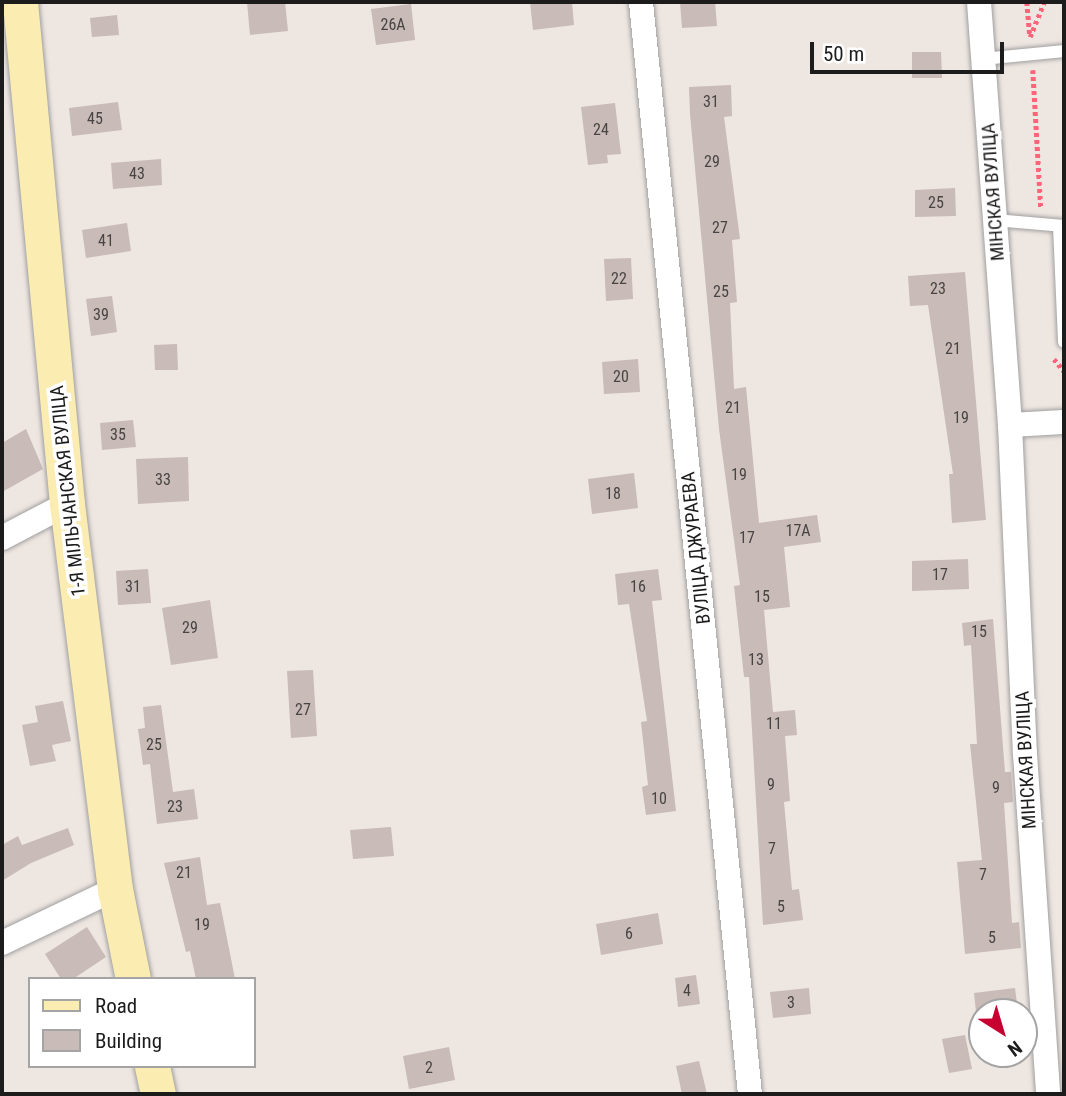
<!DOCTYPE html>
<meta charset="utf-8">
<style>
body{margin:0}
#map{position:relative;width:1066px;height:1096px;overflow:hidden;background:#eee6e1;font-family:"Roboto Condensed",sans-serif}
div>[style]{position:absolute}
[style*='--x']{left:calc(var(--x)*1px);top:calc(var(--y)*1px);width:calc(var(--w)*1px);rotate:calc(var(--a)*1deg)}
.building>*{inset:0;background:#c9bbb7}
.path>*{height:4.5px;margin-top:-2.25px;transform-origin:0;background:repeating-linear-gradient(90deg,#fd6379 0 3.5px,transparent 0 7px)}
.roads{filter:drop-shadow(0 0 2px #a0a0a0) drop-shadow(0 0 2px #a0a0a0)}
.lane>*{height:12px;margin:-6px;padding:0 6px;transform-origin:6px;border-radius:6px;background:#fff}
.street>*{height:24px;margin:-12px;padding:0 12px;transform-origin:12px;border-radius:12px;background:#fff}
.secondary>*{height:35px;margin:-17.5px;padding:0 17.5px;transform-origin:17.5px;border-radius:17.5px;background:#fbecb2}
span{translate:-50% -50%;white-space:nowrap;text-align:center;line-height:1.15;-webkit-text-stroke:7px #fff;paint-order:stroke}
.number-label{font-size:16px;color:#474443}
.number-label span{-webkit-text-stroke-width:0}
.street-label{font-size:19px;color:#1c1c1c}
.frame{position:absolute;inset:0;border:4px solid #1c1c1c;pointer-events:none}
.legend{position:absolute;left:28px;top:977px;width:228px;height:91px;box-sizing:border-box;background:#fff;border:2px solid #a4a4a4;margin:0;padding:9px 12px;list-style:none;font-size:21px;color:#1c1c1c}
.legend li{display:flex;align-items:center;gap:14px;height:35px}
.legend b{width:35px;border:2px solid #a4a4a4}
.north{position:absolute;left:968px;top:998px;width:70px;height:70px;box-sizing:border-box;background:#fff;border:2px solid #a4a4a4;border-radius:50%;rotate:143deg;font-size:19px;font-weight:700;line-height:28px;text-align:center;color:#1c1c1c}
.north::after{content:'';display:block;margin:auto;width:24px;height:32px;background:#c80032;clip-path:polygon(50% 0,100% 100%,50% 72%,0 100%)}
.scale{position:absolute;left:810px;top:42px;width:194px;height:32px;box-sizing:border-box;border:4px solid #1c1c1c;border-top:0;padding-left:9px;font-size:21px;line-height:24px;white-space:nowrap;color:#1c1c1c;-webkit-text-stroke:5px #fff;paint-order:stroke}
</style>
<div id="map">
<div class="building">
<div style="clip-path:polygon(247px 2px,285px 2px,288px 31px,250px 35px)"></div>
<div style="clip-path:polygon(530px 2px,572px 2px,574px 25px,533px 30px)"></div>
<div style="clip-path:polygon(680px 2px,715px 2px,717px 26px,682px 28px)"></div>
<div style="clip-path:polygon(411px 4px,415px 40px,376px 45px,371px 9px)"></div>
<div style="clip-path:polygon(117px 15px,119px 35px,92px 37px,90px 18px)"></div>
<div style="clip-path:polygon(912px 52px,941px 52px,942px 78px,912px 78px)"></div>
<div style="clip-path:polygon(731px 85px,732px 116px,724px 117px,740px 239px,732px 240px,737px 302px,730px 303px,734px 389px,746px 387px,759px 523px,817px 515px,821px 542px,784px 547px,790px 607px,764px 610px,773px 712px,795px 710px,797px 735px,785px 736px,790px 801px,784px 802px,792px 890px,799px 889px,803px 920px,763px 925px,749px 677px,744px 677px,734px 586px,740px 585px,719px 429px,690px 114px,689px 87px)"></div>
<div style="clip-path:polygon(118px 102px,122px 130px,72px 136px,69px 108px)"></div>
<div style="clip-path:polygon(615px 103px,621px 154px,607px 155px,608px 163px,588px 165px,581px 107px)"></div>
<div style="clip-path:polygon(161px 159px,162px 185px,113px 189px,111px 163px)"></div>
<div style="clip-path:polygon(955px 188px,956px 216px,915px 217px,915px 190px)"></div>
<div style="clip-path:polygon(127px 223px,131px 251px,86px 258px,82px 230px)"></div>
<div style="clip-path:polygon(631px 258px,633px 299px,606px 301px,604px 259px)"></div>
<div style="clip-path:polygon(965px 272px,986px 520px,952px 523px,949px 474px,953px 474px,928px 305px,910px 306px,908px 276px)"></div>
<div style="clip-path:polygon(112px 296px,117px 332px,91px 336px,86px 299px)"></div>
<div style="clip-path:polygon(177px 344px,178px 370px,155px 370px,154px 345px)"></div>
<div style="clip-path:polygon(638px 359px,640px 392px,604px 394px,602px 362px)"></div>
<div style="clip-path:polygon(133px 420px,136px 447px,102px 450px,100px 423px)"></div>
<div style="clip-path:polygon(26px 429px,43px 469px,2px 492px,2px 443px)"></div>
<div style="clip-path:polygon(188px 457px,189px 501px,138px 504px,136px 459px)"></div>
<div style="clip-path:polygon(634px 473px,638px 508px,592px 514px,588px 479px)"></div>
<div style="clip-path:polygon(968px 559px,969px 589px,912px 591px,912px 561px)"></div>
<div style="clip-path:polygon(148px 569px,151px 603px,118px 605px,116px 571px)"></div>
<div style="clip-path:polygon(658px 569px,662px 600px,652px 601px,676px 811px,646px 815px,642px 787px,648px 785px,641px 722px,647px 721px,629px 604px,618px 605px,615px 574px)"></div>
<div style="clip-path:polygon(210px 600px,218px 658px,171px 665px,162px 608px)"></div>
<div style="clip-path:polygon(993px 619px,1005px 772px,1011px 772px,1013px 802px,1004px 803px,1012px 923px,1019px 922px,1021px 948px,965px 954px,957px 862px,982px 860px,970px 744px,977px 744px,971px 645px,964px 646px,962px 623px)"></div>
<div style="clip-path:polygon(313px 670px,317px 736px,291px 738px,287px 671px)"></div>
<div style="clip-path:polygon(63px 701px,71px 741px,52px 745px,56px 761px,30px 766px,22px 725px,38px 722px,35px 706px)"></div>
<div style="clip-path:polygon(161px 705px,173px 792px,194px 789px,198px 819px,157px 824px,150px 764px,143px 765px,138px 729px,145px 728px,143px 707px)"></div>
<div style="clip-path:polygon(391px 827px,394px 856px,353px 859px,350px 830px)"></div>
<div style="clip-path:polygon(68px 828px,74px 845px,31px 863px,2px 881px,2px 845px,18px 836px,22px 845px)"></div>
<div style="clip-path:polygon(200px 857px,207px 905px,220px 903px,235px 979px,196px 979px,190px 951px,186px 952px,164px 863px)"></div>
<div style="clip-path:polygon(658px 913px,663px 944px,601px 955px,596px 924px)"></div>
<div style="clip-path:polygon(87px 927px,106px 957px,73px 979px,61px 979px,45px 954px)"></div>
<div style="clip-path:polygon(696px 975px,700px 1004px,678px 1007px,675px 978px)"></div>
<div style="clip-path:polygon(809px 988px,811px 1014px,773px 1018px,770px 992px)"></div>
<div style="clip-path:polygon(1015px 988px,1018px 1012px,976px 1012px,974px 993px)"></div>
<div style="clip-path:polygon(965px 1035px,972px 1069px,949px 1073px,942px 1039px)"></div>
<div style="clip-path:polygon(449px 1047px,455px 1080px,409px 1089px,403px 1056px)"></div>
<div style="clip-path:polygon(699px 1061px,707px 1094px,682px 1094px,676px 1066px)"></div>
</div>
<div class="path">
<div style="--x:1027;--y:2;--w:33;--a:85"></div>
<div style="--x:1030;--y:37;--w:38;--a:-68"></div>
<div style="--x:1033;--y:70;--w:138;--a:86.7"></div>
<div style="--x:1054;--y:359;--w:16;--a:50"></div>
</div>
<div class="roads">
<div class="lane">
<div style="--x:983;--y:59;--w:81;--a:-5.6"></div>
<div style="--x:995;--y:220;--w:69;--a:5"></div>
<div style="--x:1059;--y:226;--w:116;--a:87.5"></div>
</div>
<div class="street">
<div style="--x:641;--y:2;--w:1097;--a:84.3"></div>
<div style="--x:979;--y:2;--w:424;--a:85.8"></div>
<div style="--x:1010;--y:425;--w:329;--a:87.4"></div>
<div style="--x:1025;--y:754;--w:341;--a:86.1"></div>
<div style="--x:1010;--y:425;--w:54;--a:-3.2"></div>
<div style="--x:2;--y:538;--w:73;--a:-27.6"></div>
<div style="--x:2;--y:943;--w:125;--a:-25.5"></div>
</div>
<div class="secondary">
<div style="--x:20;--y:2;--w:504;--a:84.65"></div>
<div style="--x:67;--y:504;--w:388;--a:82.9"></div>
<div style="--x:115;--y:889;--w:92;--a:78.7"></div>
<div style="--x:152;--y:1066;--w:29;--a:78"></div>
</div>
</div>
<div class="number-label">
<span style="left:393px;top:25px">26А</span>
<span style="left:711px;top:102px">31</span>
<span style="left:95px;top:119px">45</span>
<span style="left:601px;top:130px">24</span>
<span style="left:712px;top:162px">29</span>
<span style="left:137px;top:174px">43</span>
<span style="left:936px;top:203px">25</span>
<span style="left:720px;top:228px">27</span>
<span style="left:106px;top:241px">41</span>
<span style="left:619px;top:279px">22</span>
<span style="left:938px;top:289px">23</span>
<span style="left:721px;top:292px">25</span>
<span style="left:101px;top:315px">39</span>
<span style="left:953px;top:349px">21</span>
<span style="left:621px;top:377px">20</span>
<span style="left:733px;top:408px">21</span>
<span style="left:961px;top:418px">19</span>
<span style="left:118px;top:435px">35</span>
<span style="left:739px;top:475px">19</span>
<span style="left:163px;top:480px">33</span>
<span style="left:613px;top:494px">18</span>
<span style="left:798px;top:531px">17А</span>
<span style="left:747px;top:538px">17</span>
<span style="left:940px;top:575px">17</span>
<span style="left:133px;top:587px">31</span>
<span style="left:638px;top:587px">16</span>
<span style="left:762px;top:597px">15</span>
<span style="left:190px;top:628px">29</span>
<span style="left:979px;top:632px">15</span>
<span style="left:756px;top:660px">13</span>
<span style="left:303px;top:710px">27</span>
<span style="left:774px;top:724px">11</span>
<span style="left:154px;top:745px">25</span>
<span style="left:771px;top:785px">9</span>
<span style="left:996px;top:788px">9</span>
<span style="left:659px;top:799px">10</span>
<span style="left:175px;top:807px">23</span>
<span style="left:772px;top:849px">7</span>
<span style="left:184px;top:873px">21</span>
<span style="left:983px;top:875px">7</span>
<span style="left:781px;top:907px">5</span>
<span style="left:202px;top:925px">19</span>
<span style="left:629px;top:934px">6</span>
<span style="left:992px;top:938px">5</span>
<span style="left:687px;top:991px">4</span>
<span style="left:791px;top:1003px">3</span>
<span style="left:429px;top:1068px">2</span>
</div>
<div class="street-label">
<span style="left:993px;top:192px;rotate:-94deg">МІНСКАЯ ВУЛІЦА</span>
<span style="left:68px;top:491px;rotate:-96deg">1-Я МІЛЬЧАНСКАЯ ВУЛІЦА</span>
<span style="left:696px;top:548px;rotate:-96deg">ВУЛІЦА ДЖУРАЕВА</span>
<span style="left:1026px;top:760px;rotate:-93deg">МІНСКАЯ ВУЛІЦА</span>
</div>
<div class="frame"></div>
<ul class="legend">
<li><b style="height:9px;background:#fbecb2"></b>Road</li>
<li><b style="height:19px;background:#c9bbb7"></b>Building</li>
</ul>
<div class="north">N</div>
<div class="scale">50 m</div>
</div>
